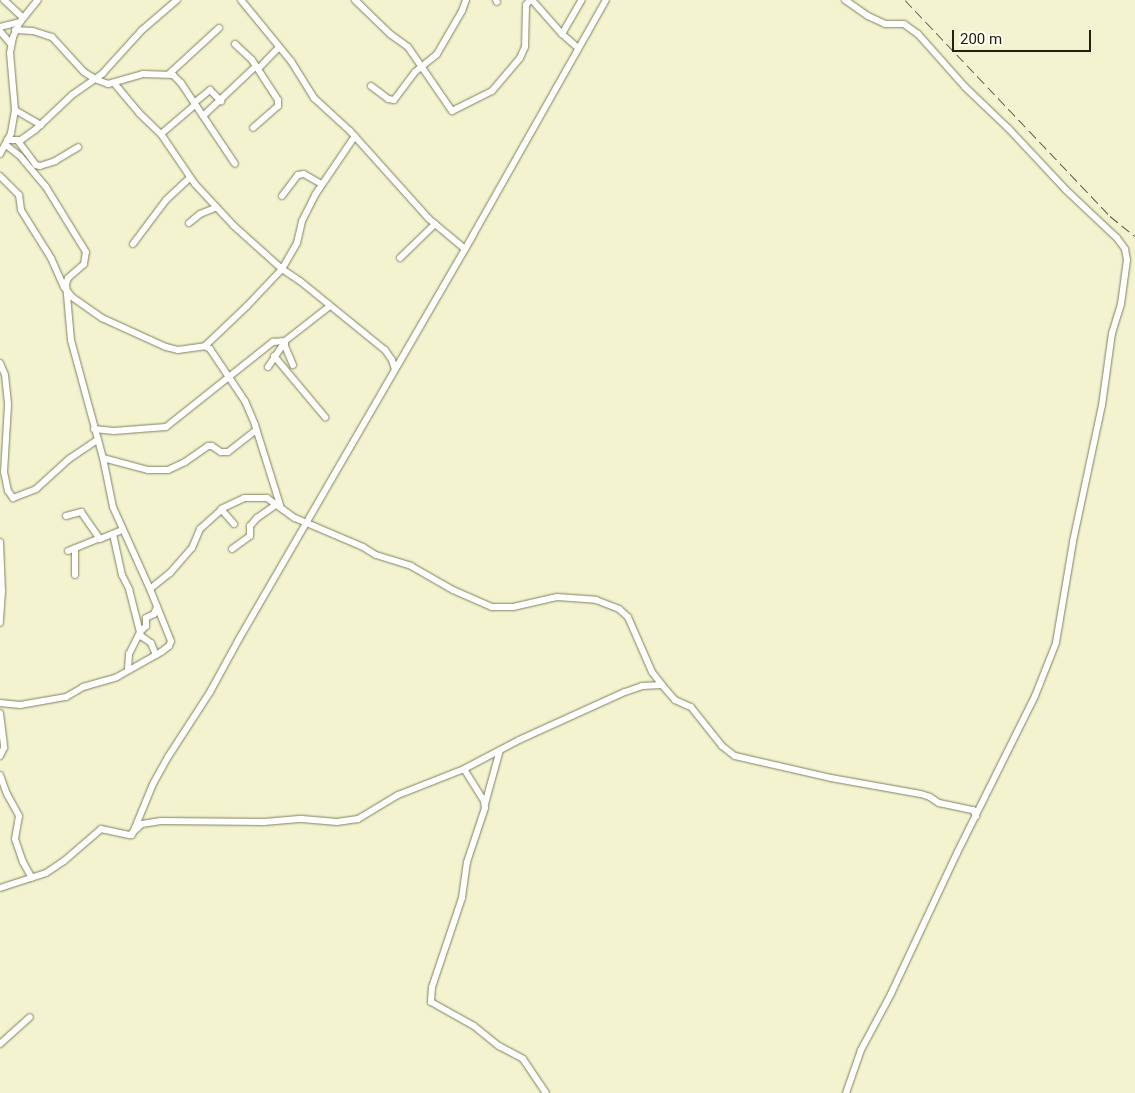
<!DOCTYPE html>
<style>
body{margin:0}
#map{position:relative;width:1135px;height:1093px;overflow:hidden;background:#f3f3cf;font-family:Roboto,sans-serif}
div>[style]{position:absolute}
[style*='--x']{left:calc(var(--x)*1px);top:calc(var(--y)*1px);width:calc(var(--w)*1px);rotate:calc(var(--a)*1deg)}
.roads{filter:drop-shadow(0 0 1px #818160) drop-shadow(0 0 1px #818160)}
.minor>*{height:6px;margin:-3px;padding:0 3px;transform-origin:3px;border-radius:3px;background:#fff}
.rail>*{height:1px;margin-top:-0.5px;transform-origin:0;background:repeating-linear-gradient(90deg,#5b5b48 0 10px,transparent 0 15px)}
span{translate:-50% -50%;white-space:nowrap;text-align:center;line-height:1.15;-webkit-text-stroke:4px #fffff0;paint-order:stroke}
.scale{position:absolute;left:952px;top:30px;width:139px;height:22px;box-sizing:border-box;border:2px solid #202013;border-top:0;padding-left:6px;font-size:15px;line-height:18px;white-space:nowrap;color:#202013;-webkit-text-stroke:4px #fffff0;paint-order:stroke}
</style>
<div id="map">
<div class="roads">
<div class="minor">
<div style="--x:4;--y:0;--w:26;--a:43"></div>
<div style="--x:241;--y:0;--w:79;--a:50.7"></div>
<div style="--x:291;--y:61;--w:44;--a:58.1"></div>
<div style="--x:314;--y:98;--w:49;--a:42.5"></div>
<div style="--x:350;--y:131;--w:118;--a:48.1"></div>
<div style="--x:429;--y:219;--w:47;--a:39.8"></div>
<div style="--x:355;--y:0;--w:49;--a:44.2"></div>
<div style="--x:390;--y:34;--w:22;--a:36"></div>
<div style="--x:408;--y:47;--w:78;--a:55.5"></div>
<div style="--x:452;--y:111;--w:45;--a:-26.6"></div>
<div style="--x:492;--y:91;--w:43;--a:-49.7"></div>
<div style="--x:520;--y:58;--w:12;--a:-66"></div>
<div style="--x:525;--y:47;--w:42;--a:-88.6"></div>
<div style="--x:526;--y:5;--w:6;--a:-51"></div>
<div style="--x:496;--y:0;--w:2;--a:63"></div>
<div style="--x:532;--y:0;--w:45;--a:48.6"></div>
<div style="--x:562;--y:34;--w:21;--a:41"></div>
<div style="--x:845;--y:0;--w:28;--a:35"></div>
<div style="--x:868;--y:16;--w:19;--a:25"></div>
<div style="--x:885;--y:24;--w:19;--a:0"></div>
<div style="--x:904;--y:24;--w:17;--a:36"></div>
<div style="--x:918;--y:34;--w:71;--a:48.4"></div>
<div style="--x:965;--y:87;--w:61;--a:43.7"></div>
<div style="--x:1009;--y:129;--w:83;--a:46.9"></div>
<div style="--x:1066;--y:190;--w:70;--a:43.3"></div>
<div style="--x:1117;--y:238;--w:14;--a:54"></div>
<div style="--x:1125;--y:249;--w:11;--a:80"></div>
<div style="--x:1127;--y:260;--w:44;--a:97.8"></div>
<div style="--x:1121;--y:304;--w:30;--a:107"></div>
<div style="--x:1112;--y:333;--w:73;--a:97.9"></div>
<div style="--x:1102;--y:405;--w:140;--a:102"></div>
<div style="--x:1073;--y:542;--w:102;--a:99.6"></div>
<div style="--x:1056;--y:643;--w:57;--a:111.6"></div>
<div style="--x:1035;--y:696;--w:175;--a:116.4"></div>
<div style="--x:957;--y:853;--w:156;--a:115.1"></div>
<div style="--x:891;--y:994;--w:64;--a:118.2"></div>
<div style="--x:861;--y:1050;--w:46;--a:109.2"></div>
<div style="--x:0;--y:27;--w:21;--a:-14"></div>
<div style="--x:15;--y:30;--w:18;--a:3"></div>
<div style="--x:33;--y:31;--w:20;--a:18"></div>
<div style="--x:52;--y:37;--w:47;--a:47.6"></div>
<div style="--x:84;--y:72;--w:13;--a:32"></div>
<div style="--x:95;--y:79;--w:14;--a:21"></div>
<div style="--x:108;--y:84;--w:36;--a:-16"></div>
<div style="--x:143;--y:74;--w:30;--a:2"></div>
<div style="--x:173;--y:75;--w:11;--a:45"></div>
<div style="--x:181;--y:83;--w:97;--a:56.3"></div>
<div style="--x:0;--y:31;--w:17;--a:50"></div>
<div style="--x:562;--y:34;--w:39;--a:-60"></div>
<div style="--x:235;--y:44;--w:23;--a:43"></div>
<div style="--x:252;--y:60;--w:48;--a:57"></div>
<div style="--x:278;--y:100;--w:6;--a:90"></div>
<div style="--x:278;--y:106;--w:33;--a:139"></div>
<div style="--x:258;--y:69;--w:29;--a:-46"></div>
<div style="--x:169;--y:74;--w:68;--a:-42.6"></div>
<div style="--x:114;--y:83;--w:39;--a:50"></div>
<div style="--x:139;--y:113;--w:30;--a:44"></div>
<div style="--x:161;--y:134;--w:60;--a:55.8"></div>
<div style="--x:195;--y:184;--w:57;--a:47.1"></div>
<div style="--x:234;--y:226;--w:64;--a:41.9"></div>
<div style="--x:282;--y:269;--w:22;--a:34"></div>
<div style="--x:300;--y:281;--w:109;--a:39.1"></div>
<div style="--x:385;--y:350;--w:12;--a:55"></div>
<div style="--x:392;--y:360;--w:9;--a:72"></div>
<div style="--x:371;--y:86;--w:21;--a:37"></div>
<div style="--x:388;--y:99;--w:6;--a:9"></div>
<div style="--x:394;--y:100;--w:35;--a:-53"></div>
<div style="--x:415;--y:72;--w:28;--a:-39"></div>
<div style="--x:437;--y:54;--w:50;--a:-59.8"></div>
<div style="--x:462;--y:11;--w:12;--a:-70"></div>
<div style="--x:194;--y:103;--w:21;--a:-39"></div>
<div style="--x:210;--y:90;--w:16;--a:45"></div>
<div style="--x:15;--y:110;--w:30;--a:30"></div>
<div style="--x:203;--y:116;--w:73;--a:-43.3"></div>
<div style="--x:161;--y:134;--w:45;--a:-40.5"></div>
<div style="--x:7;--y:140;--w:14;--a:0"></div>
<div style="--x:21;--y:140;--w:17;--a:-36"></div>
<div style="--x:35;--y:130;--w:51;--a:-43.4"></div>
<div style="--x:72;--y:95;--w:38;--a:-35"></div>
<div style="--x:103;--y:73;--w:58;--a:-47.8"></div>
<div style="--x:142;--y:30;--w:46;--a:-40.6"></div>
<div style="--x:18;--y:141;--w:30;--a:53"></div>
<div style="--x:36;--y:165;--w:4;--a:14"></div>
<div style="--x:40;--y:166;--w:16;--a:-18"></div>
<div style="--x:55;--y:161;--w:27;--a:-31"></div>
<div style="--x:0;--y:154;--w:24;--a:-62"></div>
<div style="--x:11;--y:133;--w:23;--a:-80"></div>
<div style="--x:15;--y:110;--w:57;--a:-95"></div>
<div style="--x:10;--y:53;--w:16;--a:-79"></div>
<div style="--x:13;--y:37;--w:17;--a:-65"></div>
<div style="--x:20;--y:22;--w:28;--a:-51"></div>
<div style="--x:0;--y:176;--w:27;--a:45"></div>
<div style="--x:19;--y:195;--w:15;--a:82"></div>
<div style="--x:21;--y:210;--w:57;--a:58"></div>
<div style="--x:51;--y:258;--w:32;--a:66"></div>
<div style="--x:64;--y:287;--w:13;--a:51"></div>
<div style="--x:72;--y:297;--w:37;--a:35"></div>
<div style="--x:102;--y:318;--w:70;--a:24.4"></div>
<div style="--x:166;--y:347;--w:12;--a:14"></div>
<div style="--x:178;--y:350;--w:27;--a:-8"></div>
<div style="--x:205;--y:346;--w:6;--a:31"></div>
<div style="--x:210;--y:349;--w:63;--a:56.1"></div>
<div style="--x:245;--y:401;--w:26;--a:67"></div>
<div style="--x:255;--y:425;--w:84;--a:72.6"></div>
<div style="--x:282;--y:196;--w:26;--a:-53"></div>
<div style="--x:298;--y:175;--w:6;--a:-9"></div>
<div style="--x:304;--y:174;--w:20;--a:30"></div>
<div style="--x:189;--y:223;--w:14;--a:-39"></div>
<div style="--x:200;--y:214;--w:18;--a:-22"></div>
<div style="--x:133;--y:244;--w:55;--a:-53.1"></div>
<div style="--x:166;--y:200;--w:33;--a:-43"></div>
<div style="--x:400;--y:258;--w:49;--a:-44.2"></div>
<div style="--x:205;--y:346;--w:58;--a:-43.6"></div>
<div style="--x:247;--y:306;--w:51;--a:-46.6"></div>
<div style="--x:282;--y:269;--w:30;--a:-60"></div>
<div style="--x:297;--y:243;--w:23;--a:-77"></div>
<div style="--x:302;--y:221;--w:29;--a:-63"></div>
<div style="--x:315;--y:195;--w:71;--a:-55.9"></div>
<div style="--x:274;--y:356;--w:80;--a:50.1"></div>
<div style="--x:0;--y:363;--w:13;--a:67"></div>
<div style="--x:5;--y:375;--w:30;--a:84"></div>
<div style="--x:8;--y:405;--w:67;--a:93.4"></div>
<div style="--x:4;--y:472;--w:19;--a:78"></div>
<div style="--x:8;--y:491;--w:9;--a:54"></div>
<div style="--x:13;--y:498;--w:25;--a:-21"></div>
<div style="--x:36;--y:489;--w:45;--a:-42.3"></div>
<div style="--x:69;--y:459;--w:34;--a:-34"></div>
<div style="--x:293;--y:365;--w:21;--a:-113"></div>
<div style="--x:285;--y:346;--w:5;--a:-90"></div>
<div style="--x:285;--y:341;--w:57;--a:-37.9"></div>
<div style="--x:268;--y:367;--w:30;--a:-56"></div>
<div style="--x:94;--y:429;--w:20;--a:6"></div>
<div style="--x:114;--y:431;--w:52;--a:-4.4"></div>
<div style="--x:166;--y:427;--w:137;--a:-38.5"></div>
<div style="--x:273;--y:342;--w:12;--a:-5"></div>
<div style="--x:103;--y:458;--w:47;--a:14.9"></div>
<div style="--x:148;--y:470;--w:20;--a:0"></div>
<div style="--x:168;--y:470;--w:19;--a:-25"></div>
<div style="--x:185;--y:462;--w:28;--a:-35"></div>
<div style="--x:208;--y:446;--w:4;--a:0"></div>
<div style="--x:212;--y:446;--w:11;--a:34"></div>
<div style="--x:221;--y:452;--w:7;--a:0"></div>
<div style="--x:228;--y:452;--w:36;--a:-38"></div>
<div style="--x:221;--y:509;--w:20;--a:49"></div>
<div style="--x:66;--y:516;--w:16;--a:-15"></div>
<div style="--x:81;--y:512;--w:33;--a:55"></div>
<div style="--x:100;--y:539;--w:24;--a:-22"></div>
<div style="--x:113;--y:534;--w:42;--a:77.6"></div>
<div style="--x:122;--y:575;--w:16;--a:63"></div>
<div style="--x:129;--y:589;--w:49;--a:75.7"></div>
<div style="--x:141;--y:636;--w:12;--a:35"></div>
<div style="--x:151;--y:643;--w:13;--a:67"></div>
<div style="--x:0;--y:542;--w:49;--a:87.7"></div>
<div style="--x:2;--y:591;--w:32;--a:94"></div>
<div style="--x:75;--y:548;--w:27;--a:90"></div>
<div style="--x:232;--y:549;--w:22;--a:-36"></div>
<div style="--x:250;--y:536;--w:10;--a:-90"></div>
<div style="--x:250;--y:526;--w:11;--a:-49"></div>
<div style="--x:257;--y:518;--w:24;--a:-35"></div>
<div style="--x:68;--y:551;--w:32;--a:-22"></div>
<div style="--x:150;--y:589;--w:26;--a:-39"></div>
<div style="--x:170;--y:573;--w:33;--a:-49"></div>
<div style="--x:192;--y:548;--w:21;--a:-67"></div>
<div style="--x:200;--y:529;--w:31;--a:-42"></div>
<div style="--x:223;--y:508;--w:23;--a:-25"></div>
<div style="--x:244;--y:498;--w:23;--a:0"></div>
<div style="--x:267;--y:498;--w:34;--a:36"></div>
<div style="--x:295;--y:518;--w:74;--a:23.1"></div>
<div style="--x:363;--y:547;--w:15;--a:32"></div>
<div style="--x:376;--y:555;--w:37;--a:17"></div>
<div style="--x:411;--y:566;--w:48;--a:29.7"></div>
<div style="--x:453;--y:590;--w:43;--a:23.6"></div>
<div style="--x:492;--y:607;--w:21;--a:0"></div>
<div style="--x:513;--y:607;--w:45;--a:-12.8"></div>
<div style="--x:557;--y:597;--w:39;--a:4"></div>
<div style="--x:596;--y:600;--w:25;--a:21"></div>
<div style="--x:619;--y:609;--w:12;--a:42"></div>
<div style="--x:628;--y:617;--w:60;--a:66.4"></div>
<div style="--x:652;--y:672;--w:16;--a:52"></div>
<div style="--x:662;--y:685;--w:20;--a:49"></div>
<div style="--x:675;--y:700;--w:17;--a:24"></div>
<div style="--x:691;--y:707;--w:50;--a:51.5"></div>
<div style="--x:722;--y:746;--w:16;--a:38"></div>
<div style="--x:735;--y:756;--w:98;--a:12.9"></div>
<div style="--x:831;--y:778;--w:91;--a:10.1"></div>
<div style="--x:921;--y:794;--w:9;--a:18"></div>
<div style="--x:930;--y:797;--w:11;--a:34"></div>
<div style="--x:939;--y:803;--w:35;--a:12"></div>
<div style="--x:973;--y:810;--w:7;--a:63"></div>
<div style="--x:128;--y:669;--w:15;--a:-86"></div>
<div style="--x:129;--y:654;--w:25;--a:-63"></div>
<div style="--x:140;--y:632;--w:8;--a:-45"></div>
<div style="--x:146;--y:626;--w:8;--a:-90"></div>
<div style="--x:146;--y:618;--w:9;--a:-27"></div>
<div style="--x:154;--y:614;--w:8;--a:-67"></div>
<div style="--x:0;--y:703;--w:20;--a:6"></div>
<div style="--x:20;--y:705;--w:47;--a:-9.9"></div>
<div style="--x:66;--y:697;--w:20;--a:-30"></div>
<div style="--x:83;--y:687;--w:35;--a:-16"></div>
<div style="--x:117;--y:677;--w:51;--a:-29.6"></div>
<div style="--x:161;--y:652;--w:10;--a:-37"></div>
<div style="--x:169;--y:646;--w:5;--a:-68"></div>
<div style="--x:171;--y:641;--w:56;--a:-112"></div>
<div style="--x:150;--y:589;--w:90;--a:-114.3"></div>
<div style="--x:113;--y:507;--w:50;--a:-101.5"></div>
<div style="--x:103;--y:458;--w:122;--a:-105.2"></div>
<div style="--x:71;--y:340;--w:56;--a:-95.1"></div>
<div style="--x:66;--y:284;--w:6;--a:-72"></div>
<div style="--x:68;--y:278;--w:21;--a:-41"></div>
<div style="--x:84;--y:264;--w:12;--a:-81"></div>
<div style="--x:86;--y:252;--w:76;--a:-121.6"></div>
<div style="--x:46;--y:187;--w:40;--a:-130"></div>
<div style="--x:20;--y:156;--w:18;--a:-142"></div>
<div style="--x:0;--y:713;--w:35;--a:83"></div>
<div style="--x:4;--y:748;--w:9;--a:117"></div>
<div style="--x:464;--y:769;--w:38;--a:58"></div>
<div style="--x:484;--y:801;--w:7;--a:82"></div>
<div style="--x:485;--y:808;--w:57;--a:108.4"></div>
<div style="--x:467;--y:862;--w:36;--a:98"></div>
<div style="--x:462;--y:898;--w:94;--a:108.6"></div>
<div style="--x:432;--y:987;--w:15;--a:94"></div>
<div style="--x:431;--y:1002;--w:49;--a:29.2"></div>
<div style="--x:474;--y:1026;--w:32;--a:39"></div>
<div style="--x:499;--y:1046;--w:27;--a:28"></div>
<div style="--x:523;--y:1059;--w:41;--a:55.9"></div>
<div style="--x:0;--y:775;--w:20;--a:70"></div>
<div style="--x:7;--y:794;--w:25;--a:61"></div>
<div style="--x:19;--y:816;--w:23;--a:100"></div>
<div style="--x:15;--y:839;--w:24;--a:71"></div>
<div style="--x:23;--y:862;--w:18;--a:61"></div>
<div style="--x:485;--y:804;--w:56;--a:-74.5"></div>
<div style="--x:132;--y:835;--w:55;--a:-67.6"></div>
<div style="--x:153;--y:784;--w:31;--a:-61"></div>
<div style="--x:168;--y:757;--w:77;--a:-57.1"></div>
<div style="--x:210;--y:692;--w:60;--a:-61.3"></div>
<div style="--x:239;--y:639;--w:467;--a:-59.9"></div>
<div style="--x:473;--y:235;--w:270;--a:-60.5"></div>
<div style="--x:0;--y:888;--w:48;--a:-18.1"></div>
<div style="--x:46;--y:873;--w:22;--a:-34"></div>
<div style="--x:64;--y:861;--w:49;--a:-40.9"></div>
<div style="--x:101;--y:829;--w:30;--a:12"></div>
<div style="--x:130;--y:835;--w:16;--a:-43"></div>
<div style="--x:142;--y:824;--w:19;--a:-9"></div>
<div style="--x:161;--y:821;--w:103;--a:0.6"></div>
<div style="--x:264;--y:822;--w:38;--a:-5"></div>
<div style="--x:302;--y:819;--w:35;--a:5"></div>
<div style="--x:337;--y:822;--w:21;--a:-8"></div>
<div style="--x:358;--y:819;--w:47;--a:-31"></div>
<div style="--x:398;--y:795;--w:71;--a:-21.5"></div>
<div style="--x:464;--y:769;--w:62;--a:-27.8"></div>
<div style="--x:519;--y:740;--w:116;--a:-24.4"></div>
<div style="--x:625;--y:692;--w:18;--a:-19"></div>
<div style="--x:642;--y:686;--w:20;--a:-3"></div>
<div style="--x:0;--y:1044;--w:40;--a:-42"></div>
</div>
</div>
<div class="rail">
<div style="--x:905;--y:0;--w:298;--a:46.5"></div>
<div style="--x:1110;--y:216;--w:32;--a:39"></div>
</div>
<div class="scale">200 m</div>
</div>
